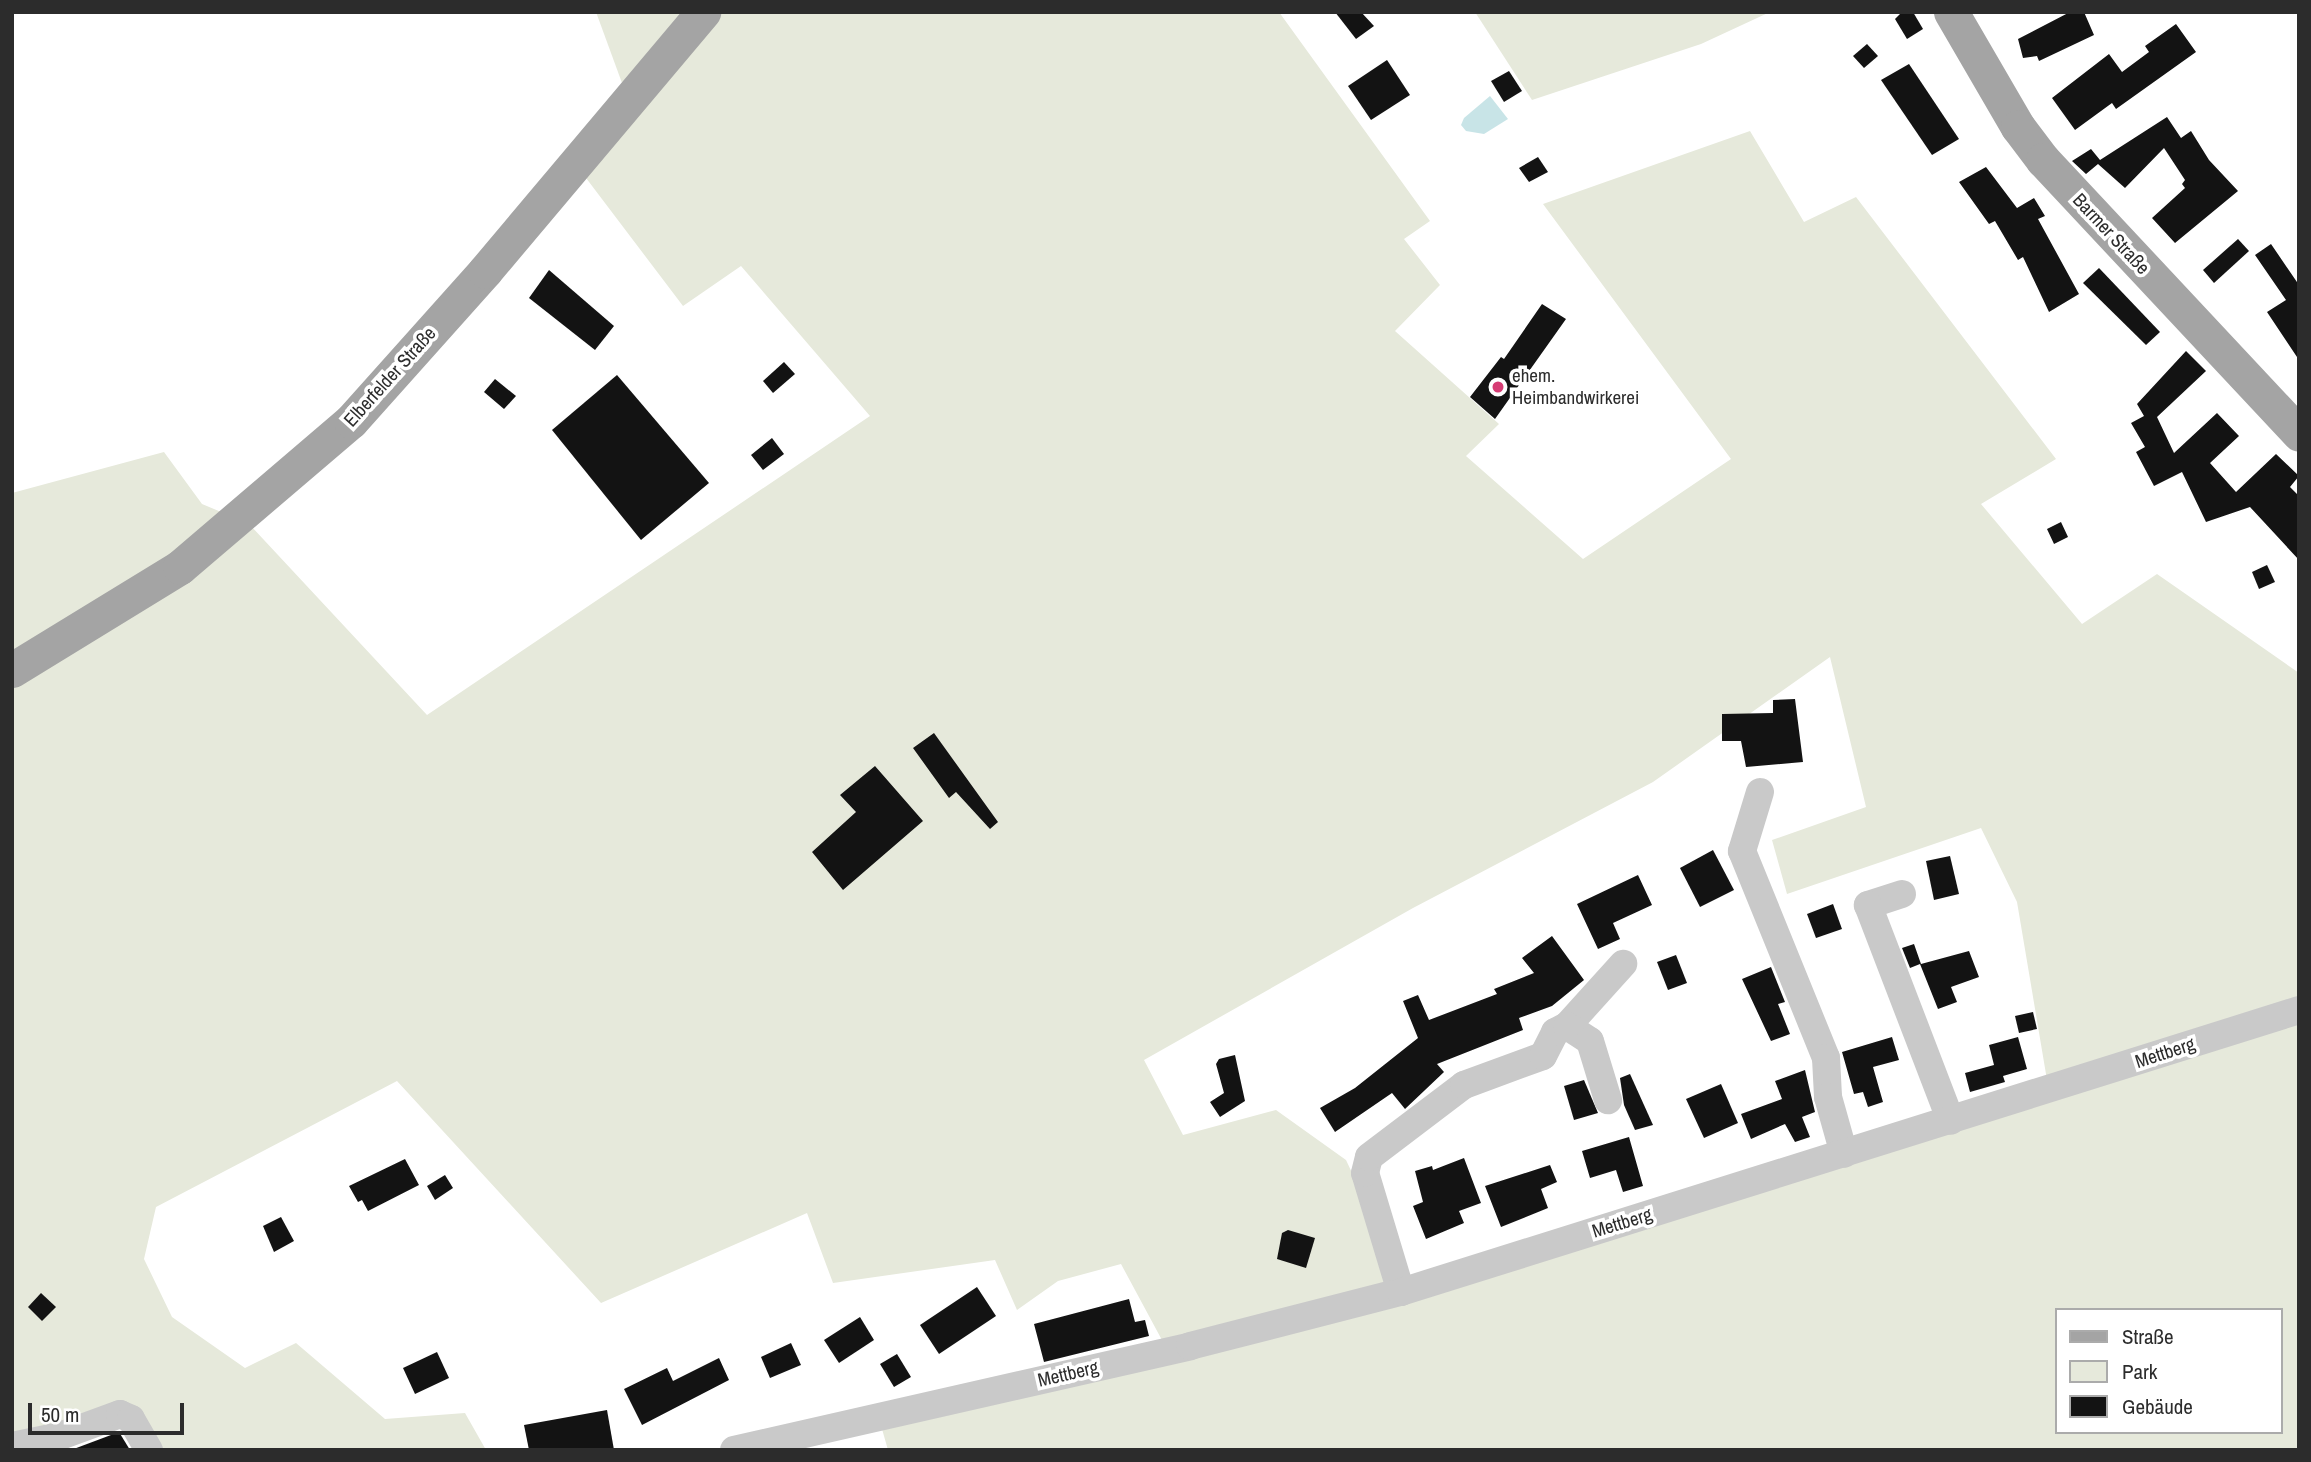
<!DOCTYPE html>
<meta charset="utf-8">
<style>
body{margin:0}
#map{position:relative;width:2311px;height:1462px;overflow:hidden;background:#fff;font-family:"Archivo Narrow",sans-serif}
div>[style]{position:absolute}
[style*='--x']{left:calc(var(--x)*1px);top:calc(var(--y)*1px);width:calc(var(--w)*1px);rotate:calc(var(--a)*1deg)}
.green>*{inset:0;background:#e6e9db}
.water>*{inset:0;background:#c8e4e7}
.building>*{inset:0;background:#131313}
.minor>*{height:28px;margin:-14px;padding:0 14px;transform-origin:14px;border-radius:14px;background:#c9c9c9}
.major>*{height:35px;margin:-17.5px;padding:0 17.5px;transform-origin:17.5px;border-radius:17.5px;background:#a4a4a4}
.dots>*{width:19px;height:19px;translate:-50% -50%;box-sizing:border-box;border:4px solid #fff;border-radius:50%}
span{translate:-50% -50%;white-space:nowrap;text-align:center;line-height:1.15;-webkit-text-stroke:7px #fff;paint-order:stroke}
.street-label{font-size:19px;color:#2c2c2c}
.poi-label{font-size:19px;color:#2c2c2c}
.left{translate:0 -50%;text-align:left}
.frame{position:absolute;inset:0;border:14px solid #2c2c2c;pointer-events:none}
.legend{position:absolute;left:2055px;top:1308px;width:228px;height:126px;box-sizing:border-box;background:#fff;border:2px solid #ababab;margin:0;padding:9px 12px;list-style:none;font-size:21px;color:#2c2c2c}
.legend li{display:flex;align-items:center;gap:14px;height:35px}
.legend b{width:35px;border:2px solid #ababab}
.scale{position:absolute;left:28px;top:1403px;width:156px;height:32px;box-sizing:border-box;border:4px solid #2c2c2c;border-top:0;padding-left:9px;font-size:21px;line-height:24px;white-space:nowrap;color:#2c2c2c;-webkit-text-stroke:5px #fff;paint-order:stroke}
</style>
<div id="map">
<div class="green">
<div style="clip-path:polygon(596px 12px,682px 12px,622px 83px)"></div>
<div style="clip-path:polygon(721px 12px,1279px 12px,1430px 221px,1404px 239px,1440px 285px,1395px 331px,1499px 424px,1466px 456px,1583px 559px,1731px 459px,1543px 204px,1750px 131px,1804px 222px,1856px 197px,2056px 459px,1981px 504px,2082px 624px,2157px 574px,2299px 673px,2299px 1000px,2047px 1080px,2017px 902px,1981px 828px,1787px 894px,1772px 840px,1866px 807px,1830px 657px,1653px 782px,1413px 908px,1144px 1060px,1183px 1135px,1276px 1110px,1346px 1160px,1403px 1281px,1163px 1342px,1121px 1264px,1058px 1281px,1017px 1310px,995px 1260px,833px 1283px,807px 1213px,601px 1303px,397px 1081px,156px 1207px,144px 1259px,172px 1317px,245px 1368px,296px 1343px,385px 1419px,465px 1413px,486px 1450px,153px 1450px,138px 1418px,12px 1440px,12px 686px,249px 524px,427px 715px,870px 416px,741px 266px,683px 306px,583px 174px)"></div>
<div style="clip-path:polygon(1475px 12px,1770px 12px,1701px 44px,1532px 100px)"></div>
<div style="clip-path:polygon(164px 452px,202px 504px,226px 514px,146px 574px,12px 656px,12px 493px)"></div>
<div style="clip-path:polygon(evenodd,2299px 1022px,2299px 1450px,888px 1450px,882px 1429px,2299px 1022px,2057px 1310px,2281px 1310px,2281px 1432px,2057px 1432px,2057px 1310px)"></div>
</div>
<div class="water">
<div style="clip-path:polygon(1490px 96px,1508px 119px,1484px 134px,1466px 131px,1461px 125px,1464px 118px)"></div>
</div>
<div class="building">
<div style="clip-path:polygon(1335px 12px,1361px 12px,1374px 26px,1356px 39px)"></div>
<div style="clip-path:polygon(1902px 12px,1913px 12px,1923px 29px,1907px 39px,1895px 19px)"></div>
<div style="clip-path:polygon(2070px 12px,2084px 12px,2094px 35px,2039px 61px,2037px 56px,2023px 58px,2018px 39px)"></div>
<div style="clip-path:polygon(2176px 24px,2196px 52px,2116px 109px,2112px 103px,2075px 130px,2052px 98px,2109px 54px,2122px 72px,2149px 52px,2145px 46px)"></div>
<div style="clip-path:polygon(1867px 44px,1878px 56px,1864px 68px,1853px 56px)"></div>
<div style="clip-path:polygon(1387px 60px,1410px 95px,1371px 120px,1348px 86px)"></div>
<div style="clip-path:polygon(1909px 64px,1959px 139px,1932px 155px,1881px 80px)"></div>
<div style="clip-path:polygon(1509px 71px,1522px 91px,1504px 102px,1491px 81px)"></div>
<div style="clip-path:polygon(2167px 117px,2181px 138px,2191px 131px,2209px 160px,2238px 191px,2175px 243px,2152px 218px,2185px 188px,2182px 184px,2185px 180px,2164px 148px,2125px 188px,2098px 164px,2086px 174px,2072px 161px,2091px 149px,2100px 160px)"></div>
<div style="clip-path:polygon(1538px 157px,1548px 172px,1529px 182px,1519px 168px)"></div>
<div style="clip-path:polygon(1986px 167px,2017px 208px,2034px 198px,2045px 216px,2038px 219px,2079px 294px,2049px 312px,2023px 257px,2018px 260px,1995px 221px,1989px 224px,1959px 182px)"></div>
<div style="clip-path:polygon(2238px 239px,2249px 251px,2214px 283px,2203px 270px)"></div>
<div style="clip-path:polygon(2271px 244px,2299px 285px,2299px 360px,2267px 312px,2286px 300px,2255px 255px)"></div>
<div style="clip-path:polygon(2099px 268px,2160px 332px,2146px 345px,2083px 283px)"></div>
<div style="clip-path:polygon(549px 270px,614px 326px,595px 350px,529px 298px)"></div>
<div style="clip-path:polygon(1542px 304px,1566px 319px,1495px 419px,1470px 397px,1501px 357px,1504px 359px)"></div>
<div style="clip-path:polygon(2186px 351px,2206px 371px,2157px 417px,2174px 453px,2217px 413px,2239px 436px,2210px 463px,2236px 492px,2276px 454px,2299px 476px,2290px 487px,2299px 496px,2299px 560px,2250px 507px,2206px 522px,2182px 472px,2154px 486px,2136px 452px,2145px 447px,2131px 423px,2144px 416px,2137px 404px)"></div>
<div style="clip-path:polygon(784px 362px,795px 374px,773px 393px,763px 381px)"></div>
<div style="clip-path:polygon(617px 375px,709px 483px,641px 540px,552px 430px)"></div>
<div style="clip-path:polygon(495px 379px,516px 396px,504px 409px,484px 392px)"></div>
<div style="clip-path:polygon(772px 438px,784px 454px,763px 470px,751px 455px)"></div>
<div style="clip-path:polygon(2061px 522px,2068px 537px,2054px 544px,2047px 529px)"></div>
<div style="clip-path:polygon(2267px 565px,2275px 582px,2259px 589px,2252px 572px)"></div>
<div style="clip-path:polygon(1795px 699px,1803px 762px,1746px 767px,1741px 741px,1722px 741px,1722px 714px,1773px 713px,1773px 700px)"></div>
<div style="clip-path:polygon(934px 733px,998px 822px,990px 829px,956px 792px,949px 798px,913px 748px)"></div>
<div style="clip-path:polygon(875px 766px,923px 821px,843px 890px,812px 852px,856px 812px,840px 795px)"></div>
<div style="clip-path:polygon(1713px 850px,1734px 890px,1700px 907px,1680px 868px)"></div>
<div style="clip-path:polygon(1950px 856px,1959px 894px,1934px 900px,1926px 861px)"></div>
<div style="clip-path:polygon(1638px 875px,1652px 905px,1613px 923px,1620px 939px,1598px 949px,1577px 904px)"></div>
<div style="clip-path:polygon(1833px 904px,1842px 929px,1816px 938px,1807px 914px)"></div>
<div style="clip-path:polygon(1552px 936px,1584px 980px,1552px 1006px,1519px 1018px,1523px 1030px,1437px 1064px,1444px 1072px,1405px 1109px,1392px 1093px,1335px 1132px,1320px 1108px,1355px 1088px,1418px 1038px,1403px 1001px,1418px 995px,1429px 1020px,1497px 994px,1494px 989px,1534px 973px,1522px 958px)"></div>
<div style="clip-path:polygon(1914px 944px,1921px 964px,1969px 951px,1979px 977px,1951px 987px,1957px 1002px,1938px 1009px,1920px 964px,1910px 968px,1902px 948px)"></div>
<div style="clip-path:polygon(1676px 955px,1687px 983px,1668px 990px,1657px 962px)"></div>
<div style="clip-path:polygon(1771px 967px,1785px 1002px,1778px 1004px,1790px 1034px,1771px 1041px,1742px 979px)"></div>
<div style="clip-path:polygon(2033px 1012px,2037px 1029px,2019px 1033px,2015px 1016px)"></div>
<div style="clip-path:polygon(1892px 1037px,1899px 1060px,1873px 1067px,1883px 1102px,1868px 1107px,1863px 1092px,1854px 1094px,1842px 1052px)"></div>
<div style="clip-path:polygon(2018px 1037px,2027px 1069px,2003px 1076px,2005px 1082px,1970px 1092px,1965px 1073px,1994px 1065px,1989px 1045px)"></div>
<div style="clip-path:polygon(1235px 1055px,1245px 1101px,1220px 1117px,1210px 1102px,1224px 1093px,1216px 1064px,1219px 1059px)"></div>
<div style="clip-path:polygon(1805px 1070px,1815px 1112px,1802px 1117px,1810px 1137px,1795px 1142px,1785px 1124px,1751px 1139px,1741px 1114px,1782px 1099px,1775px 1081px)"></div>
<div style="clip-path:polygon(1630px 1074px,1653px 1125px,1635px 1130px,1624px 1105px,1620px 1078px)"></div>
<div style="clip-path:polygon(1584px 1080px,1598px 1113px,1574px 1120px,1564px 1086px)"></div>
<div style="clip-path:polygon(1721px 1084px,1738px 1123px,1704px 1138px,1686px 1099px)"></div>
<div style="clip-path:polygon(1629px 1137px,1643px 1186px,1623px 1192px,1616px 1170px,1590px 1178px,1582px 1151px)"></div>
<div style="clip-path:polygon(1464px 1158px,1481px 1203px,1459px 1211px,1464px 1223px,1426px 1239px,1413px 1206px,1423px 1202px,1415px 1171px,1432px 1166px,1433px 1170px)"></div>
<div style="clip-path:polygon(405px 1159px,419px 1185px,368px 1211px,362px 1200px,358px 1202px,349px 1186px)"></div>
<div style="clip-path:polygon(1550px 1165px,1557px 1182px,1541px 1189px,1548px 1208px,1501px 1227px,1485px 1186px)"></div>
<div style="clip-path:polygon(445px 1175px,453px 1188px,435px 1200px,427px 1186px)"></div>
<div style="clip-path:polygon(281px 1217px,294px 1241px,274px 1252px,263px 1226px)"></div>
<div style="clip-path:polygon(1288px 1230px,1315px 1238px,1306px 1268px,1277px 1259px,1282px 1233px)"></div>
<div style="clip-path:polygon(977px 1287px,996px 1316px,939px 1354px,920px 1325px)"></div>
<div style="clip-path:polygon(41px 1293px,56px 1307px,42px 1321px,28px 1307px)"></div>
<div style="clip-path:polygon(1129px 1299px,1135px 1322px,1145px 1320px,1149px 1336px,1044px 1362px,1034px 1324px)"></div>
<div style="clip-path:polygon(860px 1317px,874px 1340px,839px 1363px,824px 1340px)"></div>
<div style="clip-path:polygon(791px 1343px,801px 1365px,770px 1378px,761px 1357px)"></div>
<div style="clip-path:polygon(437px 1352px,449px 1378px,415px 1394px,403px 1368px)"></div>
<div style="clip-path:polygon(897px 1354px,911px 1377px,894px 1387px,880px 1364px)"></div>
<div style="clip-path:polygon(719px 1358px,729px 1380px,642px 1425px,624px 1389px,667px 1368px,673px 1381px)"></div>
<div style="clip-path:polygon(607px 1410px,614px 1450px,529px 1450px,524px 1425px)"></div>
<div style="clip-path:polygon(119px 1432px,130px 1450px,71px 1450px)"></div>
</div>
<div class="minor">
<div style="--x:1760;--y:792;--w:62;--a:107"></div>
<div style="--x:1742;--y:851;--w:223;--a:67.9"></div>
<div style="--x:1826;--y:1058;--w:39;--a:87"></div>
<div style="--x:1828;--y:1097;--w:59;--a:74.3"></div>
<div style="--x:1902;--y:894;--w:36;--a:162"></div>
<div style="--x:1868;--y:905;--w:231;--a:69"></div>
<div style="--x:1567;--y:1026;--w:84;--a:-47.9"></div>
<div style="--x:1401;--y:1292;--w:124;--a:-106.8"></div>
<div style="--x:1365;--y:1173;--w:16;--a:-76"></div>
<div style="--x:1369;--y:1157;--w:119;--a:-37.2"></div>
<div style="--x:1464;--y:1085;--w:84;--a:-20.2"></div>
<div style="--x:1543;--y:1056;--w:27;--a:-63"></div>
<div style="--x:1555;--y:1032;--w:13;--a:-27"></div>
<div style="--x:1567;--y:1026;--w:27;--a:33"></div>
<div style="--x:1590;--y:1041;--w:62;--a:73"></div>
<div style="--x:12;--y:1446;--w:49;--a:-11.8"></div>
<div style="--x:60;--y:1436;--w:64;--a:-20.1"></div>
<div style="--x:120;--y:1414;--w:12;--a:24"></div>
<div style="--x:131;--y:1419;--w:36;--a:60"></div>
<div style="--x:734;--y:1450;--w:468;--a:-12.8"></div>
<div style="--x:1190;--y:1346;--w:218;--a:-14.4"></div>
<div style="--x:1401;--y:1292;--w:941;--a:-17.43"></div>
</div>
<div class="major">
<div style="--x:1951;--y:12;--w:133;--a:59.8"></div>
<div style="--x:2018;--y:127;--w:41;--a:52.9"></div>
<div style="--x:2043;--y:160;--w:375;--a:46.9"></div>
<div style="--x:12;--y:670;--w:197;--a:-31.5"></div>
<div style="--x:180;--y:567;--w:225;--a:-40.5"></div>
<div style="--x:351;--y:421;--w:201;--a:-48.2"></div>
<div style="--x:485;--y:271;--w:339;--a:-49.9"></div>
</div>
<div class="dots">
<div style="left:1498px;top:387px;background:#d63c74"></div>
</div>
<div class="street-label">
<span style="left:2111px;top:234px;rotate:47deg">Barmer Straße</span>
<span style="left:390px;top:377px;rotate:-48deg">Elberfelder Straße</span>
<span style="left:2165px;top:1053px;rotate:-18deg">Mettberg</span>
<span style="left:1622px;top:1223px;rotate:-17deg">Mettberg</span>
<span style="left:1068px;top:1374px;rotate:-13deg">Mettberg</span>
</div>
<div class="poi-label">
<span class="left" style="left:1512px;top:387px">ehem.<br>Heimbandwirkerei</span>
</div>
<div class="frame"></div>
<ul class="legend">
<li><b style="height:9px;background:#a4a4a4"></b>Straße</li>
<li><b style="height:19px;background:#e6e9db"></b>Park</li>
<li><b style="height:19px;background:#131313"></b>Gebäude</li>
</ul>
<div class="scale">50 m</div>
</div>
